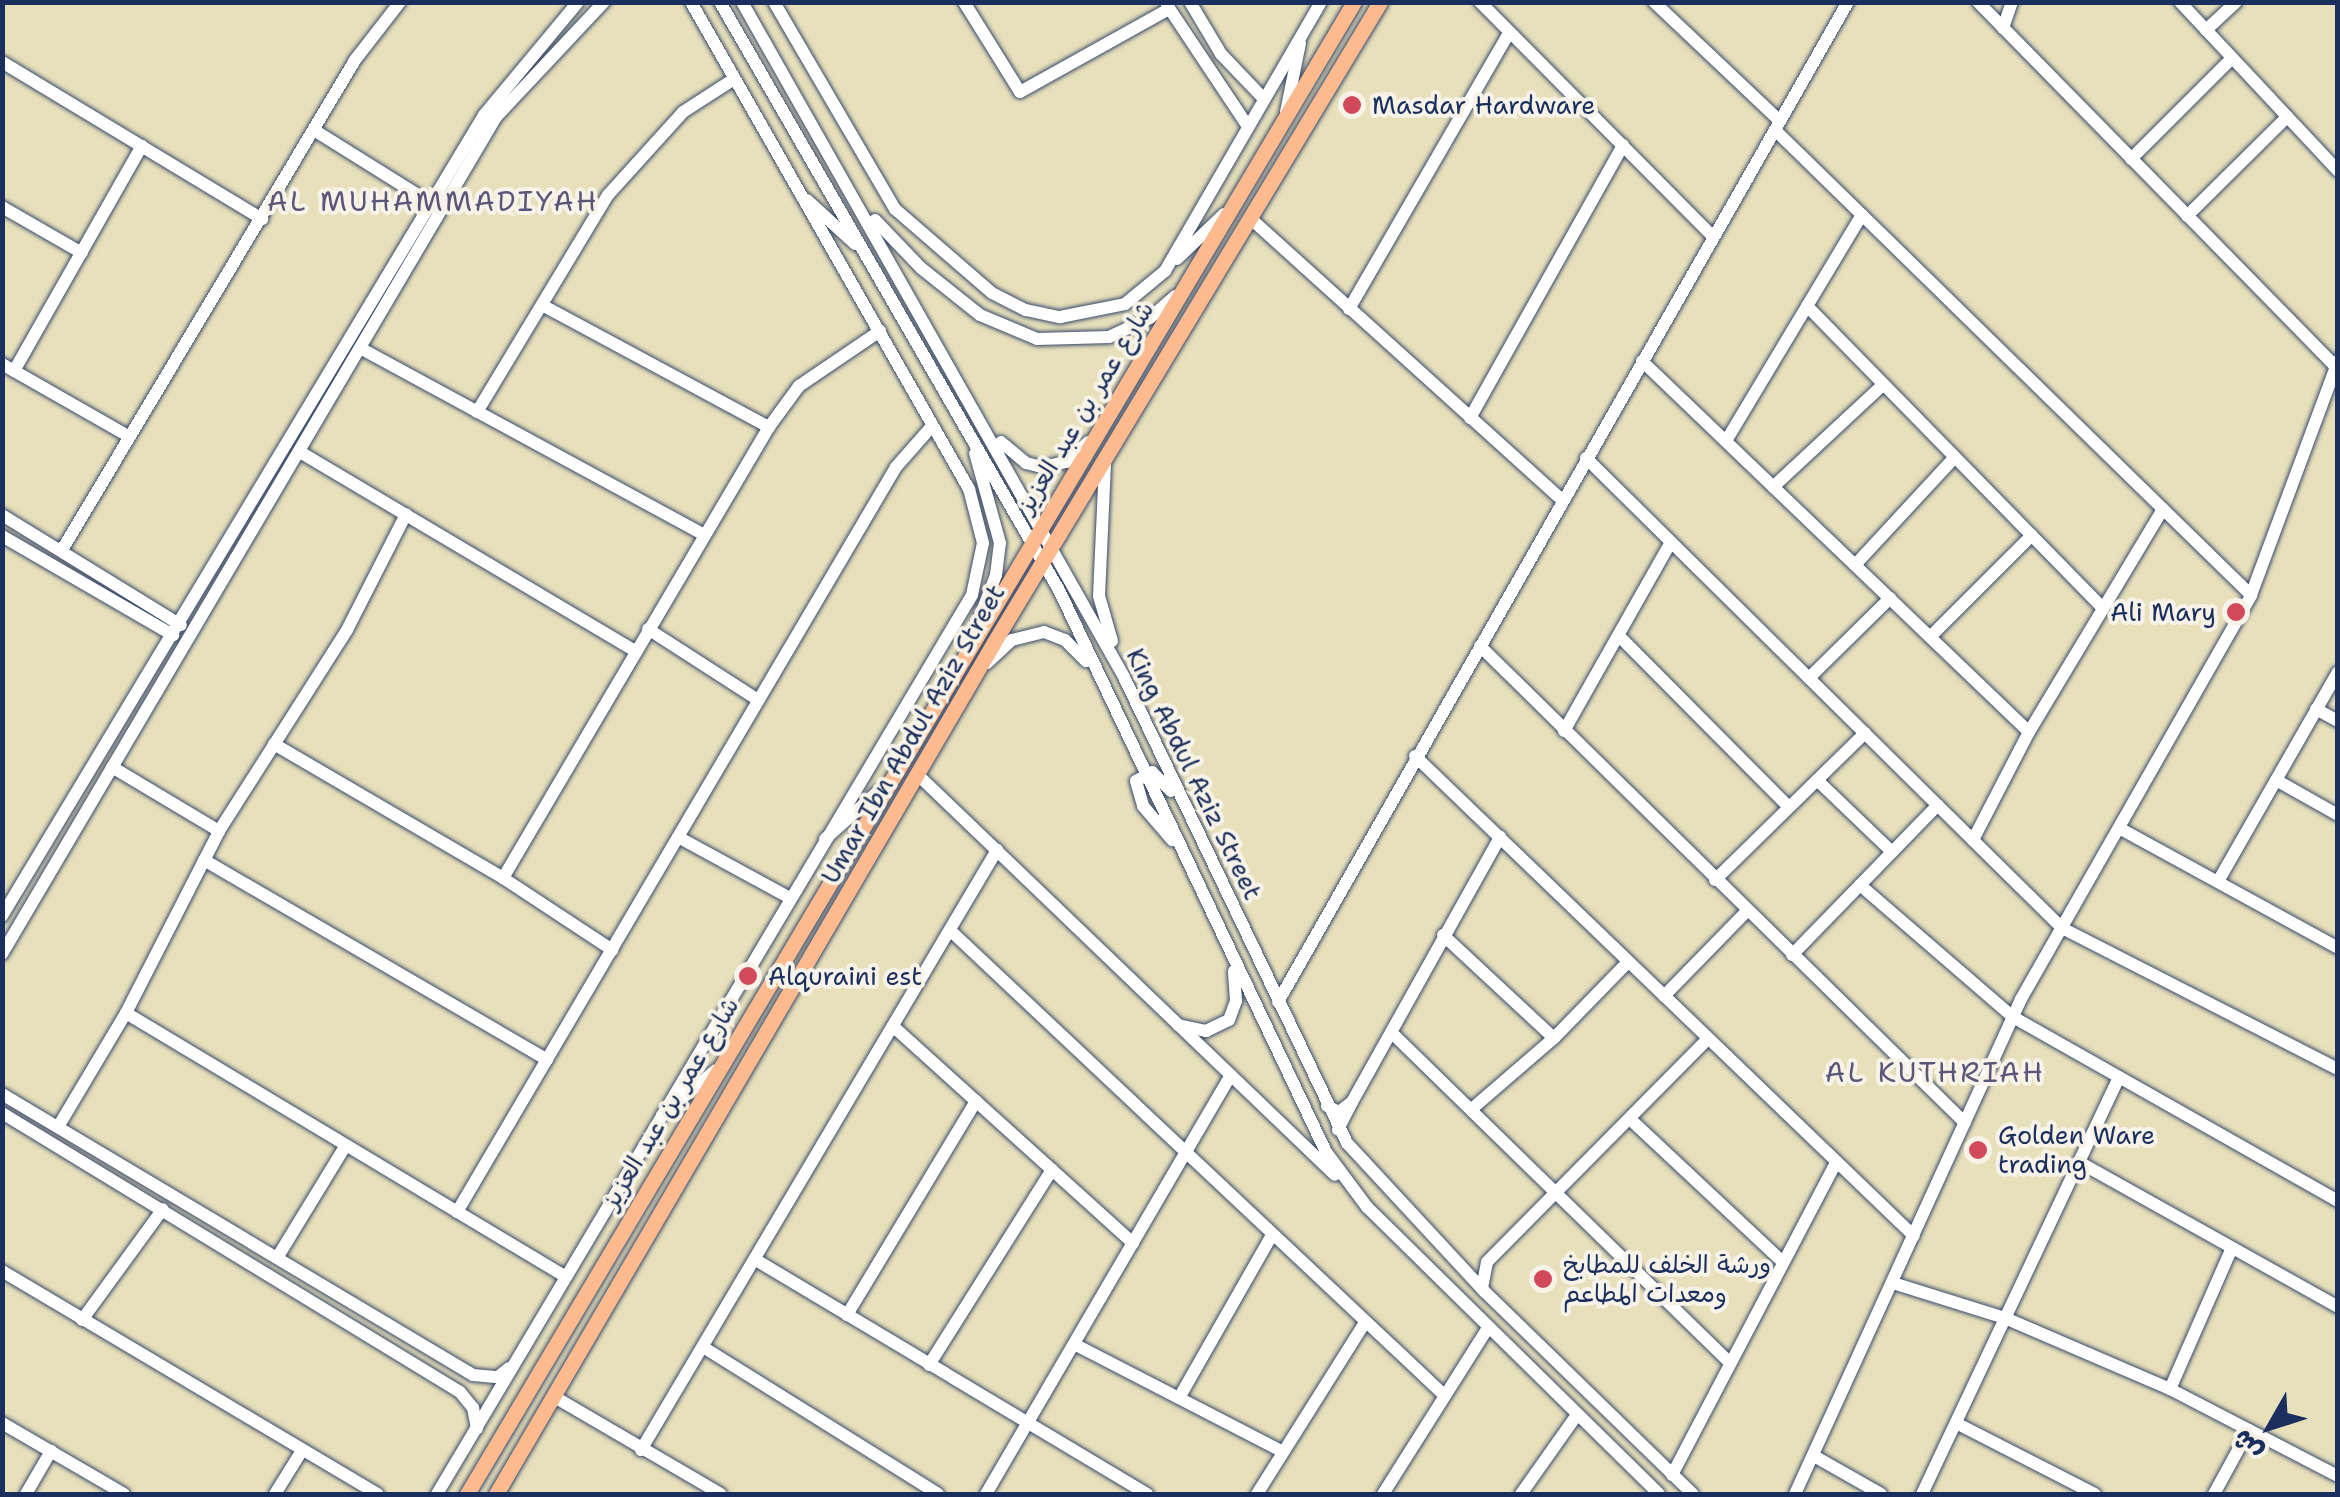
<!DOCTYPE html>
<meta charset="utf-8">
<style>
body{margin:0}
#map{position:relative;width:2340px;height:1497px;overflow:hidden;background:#e7e0bb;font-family:"Shantell Sans","Playpen Sans Arabic",sans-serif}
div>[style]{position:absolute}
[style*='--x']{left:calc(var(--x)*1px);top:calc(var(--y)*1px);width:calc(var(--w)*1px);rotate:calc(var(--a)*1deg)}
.roads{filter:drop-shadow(0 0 2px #3a4a6c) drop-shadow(0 0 2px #3a4a6c)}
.minor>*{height:12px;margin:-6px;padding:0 6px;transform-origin:6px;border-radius:6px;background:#fff}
.major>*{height:15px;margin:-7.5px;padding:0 7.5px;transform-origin:7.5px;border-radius:7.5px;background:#fcba8e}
.dots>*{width:28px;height:28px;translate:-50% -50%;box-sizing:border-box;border:5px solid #f7f3e8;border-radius:50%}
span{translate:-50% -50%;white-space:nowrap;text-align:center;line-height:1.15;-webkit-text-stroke:8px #f7f3e8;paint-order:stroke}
.poi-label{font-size:25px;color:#1b2f5e}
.left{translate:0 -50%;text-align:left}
.right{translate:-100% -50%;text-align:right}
.street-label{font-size:25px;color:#1b2f5e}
.neighbourhood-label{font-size:28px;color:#5b557a;letter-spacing:2.5px}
.frame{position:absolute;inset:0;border:5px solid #1b2f5e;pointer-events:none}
.north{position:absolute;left:2220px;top:1377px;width:100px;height:100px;-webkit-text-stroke:8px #f7f3e8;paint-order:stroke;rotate:231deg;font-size:28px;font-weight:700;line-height:40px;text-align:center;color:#1b2f5e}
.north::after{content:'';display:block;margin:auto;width:35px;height:45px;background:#1b2f5e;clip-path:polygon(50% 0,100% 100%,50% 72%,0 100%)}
</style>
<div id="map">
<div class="roads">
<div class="minor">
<div style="--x:720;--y:2;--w:679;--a:60.04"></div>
<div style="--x:1059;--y:590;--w:622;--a:64.59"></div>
<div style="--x:1326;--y:1152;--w:69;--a:53.3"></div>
<div style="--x:1367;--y:1207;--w:409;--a:44.5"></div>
<div style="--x:742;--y:2;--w:776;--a:60.49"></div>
<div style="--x:1124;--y:677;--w:517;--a:64.43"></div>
<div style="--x:1347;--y:1143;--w:202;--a:47.2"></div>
<div style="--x:1484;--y:1291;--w:291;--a:44.2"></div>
<div style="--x:774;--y:2;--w:240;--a:59.7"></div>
<div style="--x:895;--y:209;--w:128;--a:40.9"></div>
<div style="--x:992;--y:293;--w:38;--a:27"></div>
<div style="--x:1026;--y:310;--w:35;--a:12"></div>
<div style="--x:1060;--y:317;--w:66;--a:-11.3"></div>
<div style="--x:1125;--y:304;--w:52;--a:-39.5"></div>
<div style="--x:1165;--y:271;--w:311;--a:-59.9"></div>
<div style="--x:964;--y:2;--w:106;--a:58.1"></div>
<div style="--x:1020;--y:92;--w:171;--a:-29.1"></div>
<div style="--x:1190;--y:2;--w:61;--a:59.2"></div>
<div style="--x:1221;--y:54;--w:61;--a:46.3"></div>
<div style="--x:1480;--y:2;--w:331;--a:45.2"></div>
<div style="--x:1654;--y:2;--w:173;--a:43.4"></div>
<div style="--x:1978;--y:2;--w:514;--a:45.55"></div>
<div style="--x:2180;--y:2;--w:231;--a:46.9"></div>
<div style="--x:1167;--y:5;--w:144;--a:56.3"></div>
<div style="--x:2003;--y:28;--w:28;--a:-71"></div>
<div style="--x:2206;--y:30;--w:41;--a:-43"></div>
<div style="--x:2;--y:62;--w:304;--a:31.1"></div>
<div style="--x:1286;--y:112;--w:70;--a:-78.5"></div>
<div style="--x:314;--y:130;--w:138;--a:32"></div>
<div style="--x:1775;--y:130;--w:665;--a:44.33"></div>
<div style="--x:2131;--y:159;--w:143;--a:-45"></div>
<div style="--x:807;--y:200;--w:65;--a:42.5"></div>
<div style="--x:2;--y:207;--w:92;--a:29.9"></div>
<div style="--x:2187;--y:216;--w:141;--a:-44.7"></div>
<div style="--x:1250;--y:218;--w:421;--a:42.1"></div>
<div style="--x:875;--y:220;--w:66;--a:46.2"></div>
<div style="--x:921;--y:268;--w:75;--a:38.5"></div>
<div style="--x:980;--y:315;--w:62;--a:22.8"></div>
<div style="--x:1037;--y:339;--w:72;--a:-1.6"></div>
<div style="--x:1109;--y:337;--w:45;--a:-24.9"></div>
<div style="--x:1150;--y:318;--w:33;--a:-41"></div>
<div style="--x:1177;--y:259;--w:65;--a:-43.8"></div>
<div style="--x:542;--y:305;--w:258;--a:28.3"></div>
<div style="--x:1807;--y:306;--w:423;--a:45.6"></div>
<div style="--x:1349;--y:309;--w:319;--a:-59.9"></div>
<div style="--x:360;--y:348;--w:392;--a:28.5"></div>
<div style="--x:1642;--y:361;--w:536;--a:43.79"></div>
<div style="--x:2;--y:364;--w:145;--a:29.7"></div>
<div style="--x:14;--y:371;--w:259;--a:-60.4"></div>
<div style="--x:477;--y:412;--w:253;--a:-58.9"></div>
<div style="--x:608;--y:195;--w:112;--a:-47.9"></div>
<div style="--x:683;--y:112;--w:61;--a:-32.9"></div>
<div style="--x:1470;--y:418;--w:313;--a:-60.7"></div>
<div style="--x:1726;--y:441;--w:264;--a:-59"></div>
<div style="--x:1001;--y:442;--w:33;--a:40"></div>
<div style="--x:1026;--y:463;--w:16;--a:14"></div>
<div style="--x:1042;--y:467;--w:25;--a:-12"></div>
<div style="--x:1066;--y:462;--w:30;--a:-42"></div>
<div style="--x:300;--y:452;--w:390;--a:30.7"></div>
<div style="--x:1586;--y:458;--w:669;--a:44.64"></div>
<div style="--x:2062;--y:928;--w:310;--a:27.1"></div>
<div style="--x:1105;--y:464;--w:132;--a:92.6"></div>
<div style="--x:1099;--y:596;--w:47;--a:73.9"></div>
<div style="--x:1773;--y:487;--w:151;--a:-42.9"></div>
<div style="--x:2;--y:515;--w:210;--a:31.6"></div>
<div style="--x:2;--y:536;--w:198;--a:30.1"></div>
<div style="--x:62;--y:550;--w:571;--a:-59.12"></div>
<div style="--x:355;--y:60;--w:73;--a:-52.2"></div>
<div style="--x:1855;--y:565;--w:147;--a:-47.2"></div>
<div style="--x:648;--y:629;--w:131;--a:32.8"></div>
<div style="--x:975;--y:630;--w:59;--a:-69.1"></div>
<div style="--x:996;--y:575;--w:32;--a:-83"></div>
<div style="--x:1000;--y:543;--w:93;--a:-105.5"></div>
<div style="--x:1619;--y:636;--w:241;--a:45.2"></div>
<div style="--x:1930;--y:637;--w:144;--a:-45"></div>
<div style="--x:1480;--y:646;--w:680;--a:44.52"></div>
<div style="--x:987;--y:663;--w:34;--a:-43"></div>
<div style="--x:1012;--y:640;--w:33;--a:-14"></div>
<div style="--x:1044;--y:632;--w:22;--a:21"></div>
<div style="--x:1065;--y:640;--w:30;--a:45"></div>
<div style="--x:1809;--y:678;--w:114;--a:-44.6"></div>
<div style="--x:2316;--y:709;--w:25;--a:29"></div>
<div style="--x:1564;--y:731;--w:217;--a:-60.5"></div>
<div style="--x:274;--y:744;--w:265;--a:30.3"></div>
<div style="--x:503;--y:878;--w:131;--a:33.4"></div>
<div style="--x:1415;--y:756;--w:692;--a:43.89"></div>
<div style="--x:112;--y:767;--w:125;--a:30.9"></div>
<div style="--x:919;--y:776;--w:576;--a:43.81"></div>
<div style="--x:1817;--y:780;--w:104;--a:43.8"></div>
<div style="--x:2276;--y:780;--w:71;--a:29.4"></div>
<div style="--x:1171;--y:791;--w:27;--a:-135"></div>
<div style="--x:1152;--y:772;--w:18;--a:151"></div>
<div style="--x:1136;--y:781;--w:26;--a:74"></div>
<div style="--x:1143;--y:806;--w:45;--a:49.5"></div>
<div style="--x:2119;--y:828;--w:250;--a:28.7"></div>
<div style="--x:678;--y:837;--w:125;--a:28.6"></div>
<div style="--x:825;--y:839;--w:75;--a:-41.8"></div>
<div style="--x:1973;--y:840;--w:122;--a:-62.6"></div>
<div style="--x:2029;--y:732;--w:260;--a:-59"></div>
<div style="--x:204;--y:860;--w:397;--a:30.2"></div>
<div style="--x:503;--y:878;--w:524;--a:-59.47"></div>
<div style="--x:769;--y:427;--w:51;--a:-53.8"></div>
<div style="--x:799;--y:386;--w:98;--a:-34.2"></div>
<div style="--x:2220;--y:878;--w:237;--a:-60.2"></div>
<div style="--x:1715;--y:880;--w:210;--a:-44.4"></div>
<div style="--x:1860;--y:885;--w:202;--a:40.8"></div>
<div style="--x:2013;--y:1017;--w:373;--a:29.5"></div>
<div style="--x:2;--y:916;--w:935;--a:-58.96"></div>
<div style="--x:484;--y:115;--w:147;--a:-50.2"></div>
<div style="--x:953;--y:933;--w:671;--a:43.25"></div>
<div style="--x:1443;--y:935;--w:151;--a:42.9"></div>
<div style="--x:1554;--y:1038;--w:106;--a:139.2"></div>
<div style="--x:2;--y:954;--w:972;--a:-59.45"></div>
<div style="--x:496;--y:117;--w:158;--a:-46.8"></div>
<div style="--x:1792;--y:955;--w:209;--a:-45.8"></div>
<div style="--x:1664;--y:996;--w:119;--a:-45.7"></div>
<div style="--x:1278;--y:1002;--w:1151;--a:-60.32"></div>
<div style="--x:126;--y:1013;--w:513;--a:30.96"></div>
<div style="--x:1178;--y:1025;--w:29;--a:12"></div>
<div style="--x:1206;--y:1031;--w:25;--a:-26"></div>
<div style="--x:1229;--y:1020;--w:20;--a:-70"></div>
<div style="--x:1236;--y:1001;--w:30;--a:-94"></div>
<div style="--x:895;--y:1028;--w:321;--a:42.1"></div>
<div style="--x:1392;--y:1033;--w:471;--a:44.3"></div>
<div style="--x:1554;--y:1038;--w:106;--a:-45.8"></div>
<div style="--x:2;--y:1094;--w:548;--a:30.82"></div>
<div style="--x:473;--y:1375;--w:25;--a:5"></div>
<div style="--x:498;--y:1377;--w:14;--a:-39"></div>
<div style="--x:1352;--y:1102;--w:304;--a:-60.8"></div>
<div style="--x:1327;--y:1106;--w:13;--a:27"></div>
<div style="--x:1339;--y:1112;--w:16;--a:-38"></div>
<div style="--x:1352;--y:1102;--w:31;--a:117"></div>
<div style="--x:2;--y:1113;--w:536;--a:31.35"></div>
<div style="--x:460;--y:1392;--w:21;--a:51"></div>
<div style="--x:473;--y:1408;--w:21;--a:79"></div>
<div style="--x:662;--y:1115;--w:70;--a:-39.8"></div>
<div style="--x:1630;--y:1119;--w:209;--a:43.1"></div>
<div style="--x:58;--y:1127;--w:133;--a:-59.2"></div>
<div style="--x:126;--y:1013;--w:204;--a:-62.9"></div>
<div style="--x:219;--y:831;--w:238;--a:-57.5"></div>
<div style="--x:347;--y:630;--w:130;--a:-63"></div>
<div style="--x:2079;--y:1162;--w:297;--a:29.2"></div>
<div style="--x:457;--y:1212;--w:865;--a:-59.49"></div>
<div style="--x:896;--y:467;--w:55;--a:-48.7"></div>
<div style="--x:277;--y:1258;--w:132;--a:-58.6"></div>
<div style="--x:756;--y:1260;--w:456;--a:30.9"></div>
<div style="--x:2;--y:1271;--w:437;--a:30.7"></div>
<div style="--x:1893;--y:1283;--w:117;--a:17.4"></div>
<div style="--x:2005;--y:1318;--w:180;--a:23.3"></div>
<div style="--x:2170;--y:1389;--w:189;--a:27.4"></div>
<div style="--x:1482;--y:1288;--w:26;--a:-79"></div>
<div style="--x:1487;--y:1262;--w:314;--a:-45.3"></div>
<div style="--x:847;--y:1315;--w:250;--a:-58.9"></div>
<div style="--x:82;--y:1320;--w:137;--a:-53.9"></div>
<div style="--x:1074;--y:1344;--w:235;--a:27.3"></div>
<div style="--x:703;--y:1347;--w:277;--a:32"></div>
<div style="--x:929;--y:1365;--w:231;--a:-57.8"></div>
<div style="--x:2170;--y:1389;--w:154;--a:-66.3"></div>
<div style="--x:553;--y:1396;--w:194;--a:30.3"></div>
<div style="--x:1179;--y:1398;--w:188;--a:-60.3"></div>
<div style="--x:2;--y:1423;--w:141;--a:30.2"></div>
<div style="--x:1956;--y:1423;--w:156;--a:27.1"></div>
<div style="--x:641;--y:1450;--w:698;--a:-59.32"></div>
<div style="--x:1814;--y:1456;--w:77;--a:29.6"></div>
<div style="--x:1672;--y:1475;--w:353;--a:-62.3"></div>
<div style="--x:26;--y:1494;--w:50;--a:-59.8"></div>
<div style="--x:275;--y:1494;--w:49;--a:-58.2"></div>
<div style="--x:437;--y:1494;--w:1046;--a:-59.24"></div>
<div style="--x:972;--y:595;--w:53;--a:-78.1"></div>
<div style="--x:983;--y:543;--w:56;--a:-104.5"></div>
<div style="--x:969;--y:489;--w:561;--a:-119.72"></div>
<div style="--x:986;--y:1494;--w:485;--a:-59.7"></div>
<div style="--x:1257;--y:1494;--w:201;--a:-57.8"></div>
<div style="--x:1383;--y:1494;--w:196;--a:-57.7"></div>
<div style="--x:1521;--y:1494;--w:97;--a:-54.7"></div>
<div style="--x:1795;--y:1494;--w:544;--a:-65.46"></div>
<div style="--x:2021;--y:999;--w:465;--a:-60.3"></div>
<div style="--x:2251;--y:595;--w:250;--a:-69.6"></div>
<div style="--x:1922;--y:1494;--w:460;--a:-64.7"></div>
<div style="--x:2214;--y:1494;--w:73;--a:-61.3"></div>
</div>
<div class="major">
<div style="--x:467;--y:1494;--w:1736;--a:-59.27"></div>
<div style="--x:496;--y:1494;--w:987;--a:-59.69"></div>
<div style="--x:994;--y:642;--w:747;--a:-58.9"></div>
</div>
</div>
<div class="dots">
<div style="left:1352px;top:105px;background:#d1495b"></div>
<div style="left:2236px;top:612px;background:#d1495b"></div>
<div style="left:748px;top:976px;background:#d1495b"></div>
<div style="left:1978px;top:1150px;background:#d1495b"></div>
<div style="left:1543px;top:1279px;background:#d1495b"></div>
</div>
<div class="poi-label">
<span class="left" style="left:1372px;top:105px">Masdar Hardware</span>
<span class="right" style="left:2216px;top:612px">Ali Mary</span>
<span class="left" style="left:768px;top:976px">Alquraini est</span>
<span class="left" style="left:1998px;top:1150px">Golden Ware<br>trading</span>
<span class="left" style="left:1563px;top:1279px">ورشة الخلف للمطابخ<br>ومعدات المطاعم</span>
</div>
<div class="street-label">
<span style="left:1085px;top:407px;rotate:-59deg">شارع عمر بن عبد العزيز</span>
<span style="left:913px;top:734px;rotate:-60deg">Umar Ibn Abdul Aziz Street</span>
<span style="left:1194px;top:774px;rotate:64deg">King Abdul Aziz Street</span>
<span style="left:670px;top:1103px;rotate:-59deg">شارع عمر بن عبد العزيز</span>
</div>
<div class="neighbourhood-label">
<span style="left:433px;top:201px">AL MUHAMMADIYAH</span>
<span style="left:1935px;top:1072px">AL KUTHRIAH</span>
</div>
<div class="frame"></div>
<div class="north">ش</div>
</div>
